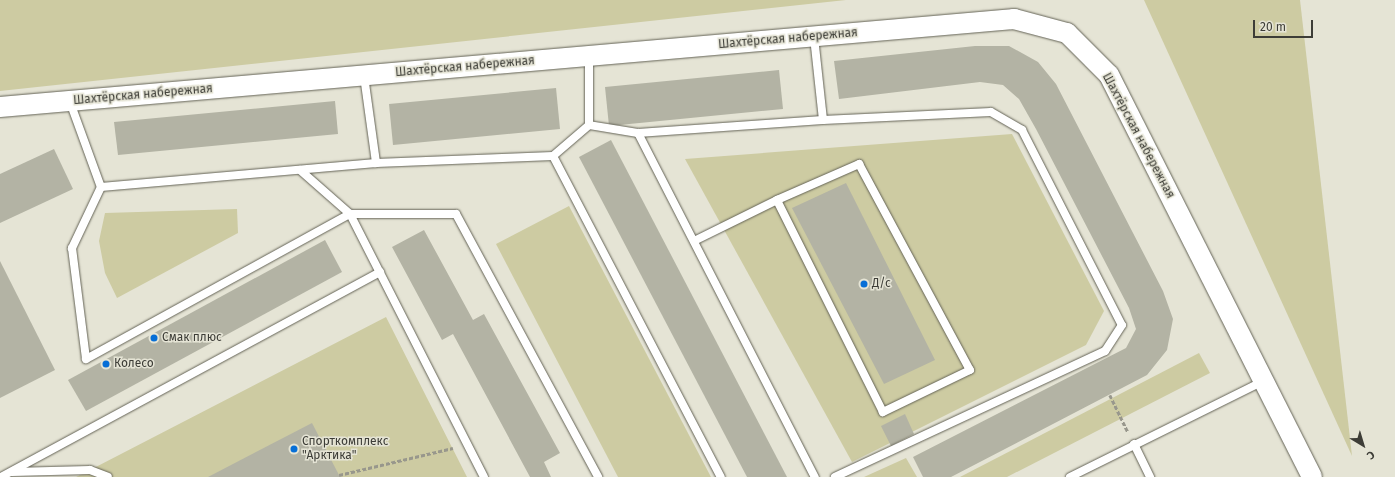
<!DOCTYPE html>
<meta charset="utf-8">
<style>
body{margin:0}
#map{position:relative;width:1395px;height:477px;overflow:hidden;background:#e5e4d5;font-family:"Fira Sans",sans-serif}
div>[style]{position:absolute}
[style*='--x']{left:calc(var(--x)*1px);top:calc(var(--y)*1px);width:calc(var(--w)*1px);rotate:calc(var(--a)*1deg)}
.green>*{inset:0;background:#cdcba2}
.building>*{inset:0;background:#b3b3a4}
.path>*{height:2.5px;margin-top:-1.25px;transform-origin:0;background:repeating-linear-gradient(90deg,#98978c 0 4px,transparent 0 6px)}
.roads{filter:drop-shadow(0 0 1px #646356) drop-shadow(0 0 1px #646356)}
.service>*{height:8px;margin:-4px;padding:0 4px;transform-origin:4px;border-radius:4px;background:#fff}
.tertiary>*{height:20px;margin:-10px;padding:0 10px;transform-origin:10px;border-radius:10px;background:#fff}
.dots>*{width:11px;height:11px;translate:-50% -50%;box-sizing:border-box;border:2px solid #e5e4d5;border-radius:50%}
span{translate:-50% -50%;white-space:nowrap;text-align:center;line-height:1.15;-webkit-text-stroke:3px #e5e4d5;paint-order:stroke}
.street-label{font-size:12px;color:#3d3d37}
.poi-label{font-size:12px;color:#3d3d37}
.left{translate:0 -50%;text-align:left}
.north{position:absolute;left:1343px;top:425px;width:40px;height:40px;-webkit-text-stroke:3px #e5e4d5;paint-order:stroke;rotate:142deg;font-size:11px;font-weight:700;line-height:16px;text-align:center;color:#3d3d37}
.north::after{content:'';display:block;margin:auto;width:14px;height:18px;background:#3d3d37;clip-path:polygon(50% 0,100% 100%,50% 72%,0 100%)}
.scale{position:absolute;left:1253px;top:20px;width:60px;height:18px;box-sizing:border-box;border:2px solid #3d3d37;border-top:0;padding-left:5px;font-size:12px;line-height:14px;white-space:nowrap;color:#3d3d37;-webkit-text-stroke:3px #e5e4d5;paint-order:stroke}
</style>
<div id="map">
<div class="green">
<div style="clip-path:polygon(0 0,846px 0,0 91px)"></div>
<div style="clip-path:polygon(1144px 0,1300px 0,1352px 456px)"></div>
<div style="clip-path:polygon(1012px 134px,1104px 311px,1086px 345px,852px 462px,685px 159px)"></div>
<div style="clip-path:polygon(569px 206px,711px 477px,618px 477px,496px 244px)"></div>
<div style="clip-path:polygon(237px 209px,238px 233px,117px 298px,105px 273px,99px 241px,105px 213px)"></div>
<div style="clip-path:polygon(386px 317px,467px 477px,76px 477px,90px 470px)"></div>
<div style="clip-path:polygon(1199px 353px,1210px 373px,1007px 477px,960px 477px)"></div>
<div style="clip-path:polygon(906px 458px,917px 477px,864px 477px)"></div>
</div>
<div class="building">
<div style="clip-path:polygon(975px 46px,1009px 46px,1038px 62px,1056px 84px,1163px 291px,1173px 319px,1167px 350px,1147px 375px,951px 477px,923px 477px,913px 457px,1126px 348px,1136px 329px,1129px 308px,1036px 129px,1019px 99px,1003px 85px,980px 82px,839px 99px,834px 61px)"></div>
<div style="clip-path:polygon(779px 70px,783px 109px,609px 126px,605px 87px)"></div>
<div style="clip-path:polygon(556px 88px,560px 129px,393px 145px,389px 104px)"></div>
<div style="clip-path:polygon(335px 101px,338px 134px,118px 155px,114px 122px)"></div>
<div style="clip-path:polygon(611px 140px,787px 477px,747px 477px,579px 157px)"></div>
<div style="clip-path:polygon(54px 149px,73px 189px,0 223px,0 174px)"></div>
<div style="clip-path:polygon(846px 183px,935px 360px,884px 384px,792px 208px)"></div>
<div style="clip-path:polygon(424px 230px,473px 320px,484px 314px,560px 453px,544px 462px,551px 477px,530px 477px,453px 334px,442px 340px,392px 247px)"></div>
<div style="clip-path:polygon(325px 240px,342px 272px,86px 411px,68px 380px)"></div>
<div style="clip-path:polygon(0 261px,55px 370px,0 398px)"></div>
<div style="clip-path:polygon(905px 414px,914px 434px,891px 446px,881px 426px)"></div>
<div style="clip-path:polygon(312px 423px,340px 477px,208px 477px)"></div>
</div>
<div class="path">
<div style="--x:1110;--y:395;--w:41;--a:64.1"></div>
<div style="--x:339;--y:475;--w:117;--a:-13.3"></div>
</div>
<div class="roads">
<div class="service">
<div style="--x:814;--y:37;--w:83;--a:83.8"></div>
<div style="--x:364;--y:76;--w:88;--a:82.1"></div>
<div style="--x:70;--y:102;--w:90;--a:70"></div>
<div style="--x:101;--y:187;--w:68;--a:115.4"></div>
<div style="--x:72;--y:248;--w:112;--a:82.8"></div>
<div style="--x:86;--y:359;--w:301;--a:-28.8"></div>
<div style="--x:350;--y:214;--w:106;--a:0"></div>
<div style="--x:456;--y:214;--w:299;--a:61.6"></div>
<div style="--x:589;--y:125;--w:50;--a:9.3"></div>
<div style="--x:638;--y:133;--w:387;--a:62.8"></div>
<div style="--x:638;--y:133;--w:185;--a:-4"></div>
<div style="--x:823;--y:120;--w:168;--a:-2.7"></div>
<div style="--x:991;--y:112;--w:36;--a:30"></div>
<div style="--x:1022;--y:130;--w:219;--a:62.9"></div>
<div style="--x:1122;--y:325;--w:31;--a:123"></div>
<div style="--x:1105;--y:351;--w:298;--a:155"></div>
<div style="--x:553;--y:156;--w:362;--a:62.4"></div>
<div style="--x:300;--y:170;--w:67;--a:41.3"></div>
<div style="--x:350;--y:214;--w:295;--a:63"></div>
<div style="--x:101;--y:187;--w:276;--a:-5"></div>
<div style="--x:376;--y:163;--w:177;--a:-2.3"></div>
<div style="--x:553;--y:156;--w:48;--a:-40.7"></div>
<div style="--x:589;--y:125;--w:69;--a:-90"></div>
<div style="--x:694;--y:241;--w:93;--a:-26.3"></div>
<div style="--x:777;--y:200;--w:90;--a:-23.7"></div>
<div style="--x:859;--y:164;--w:234;--a:61.7"></div>
<div style="--x:970;--y:370;--w:97;--a:154.2"></div>
<div style="--x:883;--y:412;--w:237;--a:-116.6"></div>
<div style="--x:1134;--y:444;--w:37;--a:64"></div>
<div style="--x:12;--y:472;--w:78;--a:-1.5"></div>
<div style="--x:90;--y:470;--w:19;--a:21"></div>
<div style="--x:1;--y:477;--w:431;--a:-28.4"></div>
<div style="--x:1070;--y:477;--w:216;--a:-26.4"></div>
</div>
<div class="tertiary">
<div style="--x:0;--y:107;--w:1018;--a:-4.96"></div>
<div style="--x:1014;--y:19;--w:55;--a:14.8"></div>
<div style="--x:1067;--y:33;--w:59;--a:45"></div>
<div style="--x:1109;--y:75;--w:450;--a:63.2"></div>
</div>
</div>
<div class="dots">
<div style="left:864px;top:284px;background:#076fd7"></div>
<div style="left:154px;top:338px;background:#076fd7"></div>
<div style="left:106px;top:364px;background:#076fd7"></div>
<div style="left:294px;top:449px;background:#076fd7"></div>
</div>
<div class="street-label">
<span style="left:788px;top:39px;rotate:-5deg">Шахтёрская набережная</span>
<span style="left:465px;top:67px;rotate:-5deg">Шахтёрская набережная</span>
<span style="left:143px;top:95px;rotate:-5deg">Шахтёрская набережная</span>
<span style="left:1138px;top:136px;rotate:62deg">Шахтёрская набережная</span>
</div>
<div class="poi-label">
<span class="left" style="left:872px;top:284px">Д/с</span>
<span class="left" style="left:162px;top:338px">Смак плюс</span>
<span class="left" style="left:114px;top:364px">Колесо</span>
<span class="left" style="left:302px;top:449px">Спорткомплекс<br>"Арктика"</span>
</div>
<div class="north">С</div>
<div class="scale">20 m</div>
</div>
